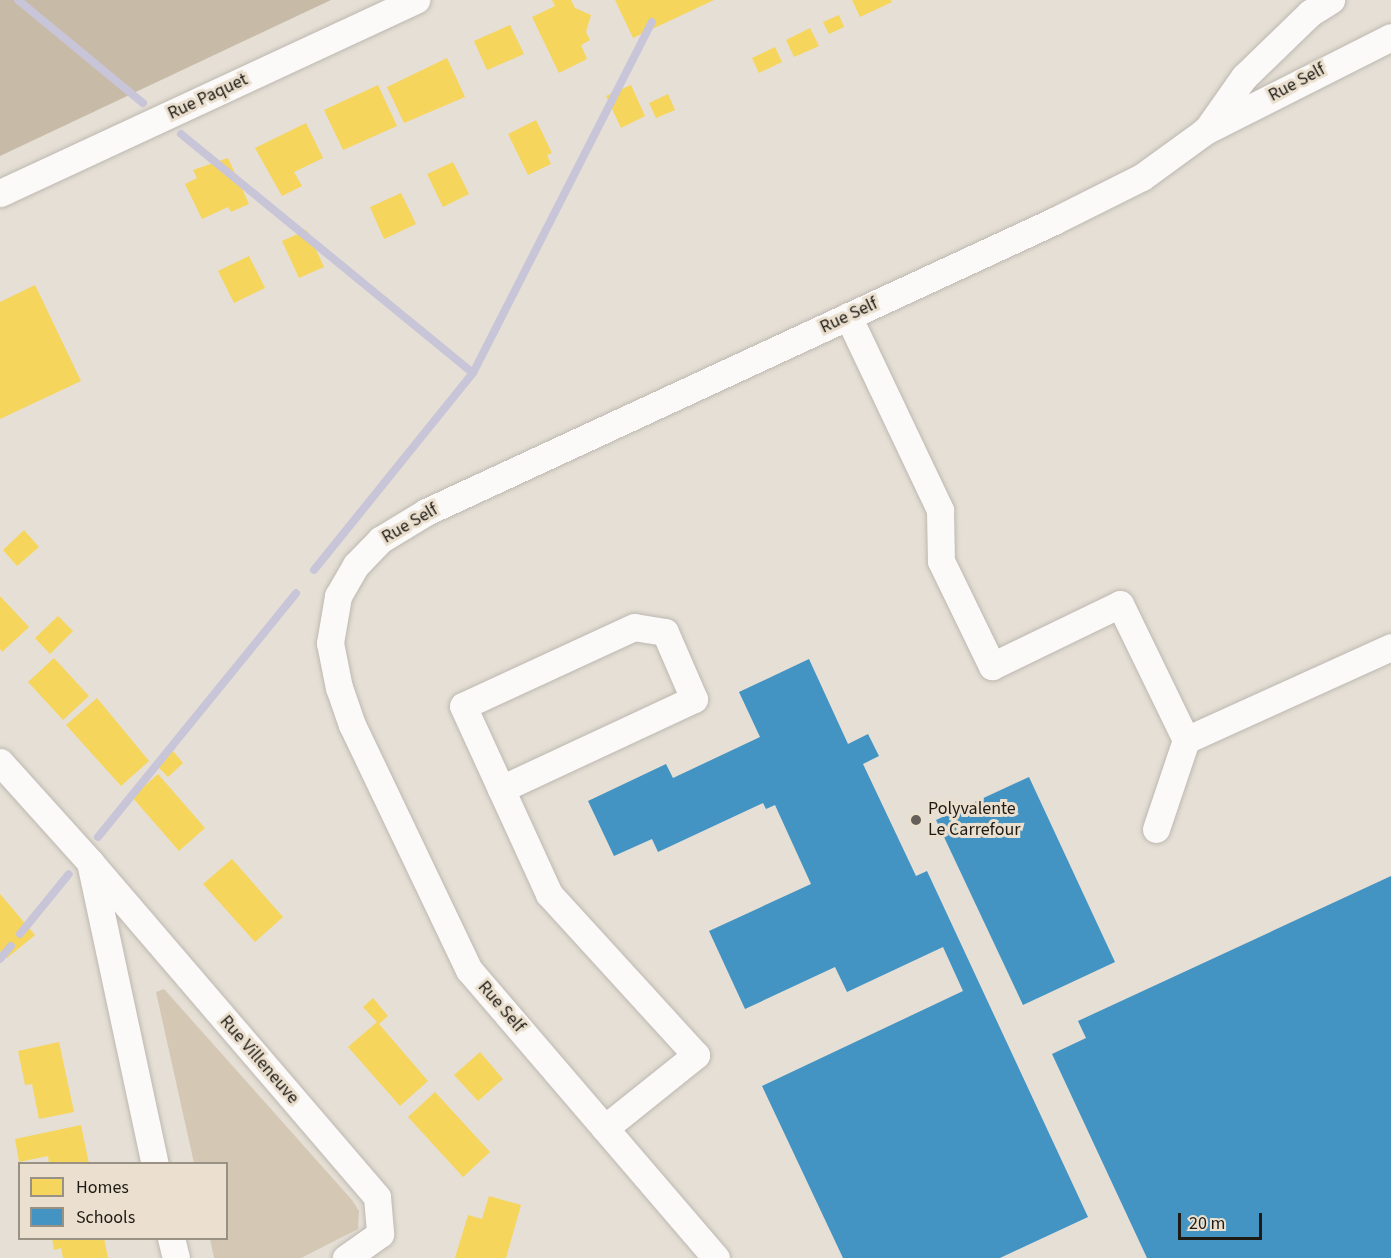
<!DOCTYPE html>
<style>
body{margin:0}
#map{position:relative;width:1391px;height:1258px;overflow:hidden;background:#e5dfd5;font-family:"Source Sans 3",sans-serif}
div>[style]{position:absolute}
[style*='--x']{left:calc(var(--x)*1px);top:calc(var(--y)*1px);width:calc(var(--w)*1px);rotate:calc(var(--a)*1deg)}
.green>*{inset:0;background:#d4c7b3}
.forest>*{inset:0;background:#c7baa6}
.homes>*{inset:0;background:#f6d55c}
.schools>*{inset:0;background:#4393c3}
.stream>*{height:8px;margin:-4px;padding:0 4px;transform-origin:4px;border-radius:4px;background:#c8c5d8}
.roads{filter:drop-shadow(0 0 2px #bdb8b1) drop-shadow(0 0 2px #bdb8b1)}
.minor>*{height:27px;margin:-13.5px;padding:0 13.5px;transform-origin:13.5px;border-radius:13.5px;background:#fbfaf9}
.dots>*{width:16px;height:16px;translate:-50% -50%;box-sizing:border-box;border:3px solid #ebe0cf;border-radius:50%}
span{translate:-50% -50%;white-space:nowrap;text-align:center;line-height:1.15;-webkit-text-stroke:6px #ebe0cf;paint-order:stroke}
.street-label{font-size:18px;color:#1e1a14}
.poi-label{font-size:18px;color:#1e1a14}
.left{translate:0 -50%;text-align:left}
.legend{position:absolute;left:18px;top:1162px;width:210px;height:78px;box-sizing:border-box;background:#ebe0cf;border:2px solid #999184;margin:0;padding:8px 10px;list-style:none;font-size:18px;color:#1e1a14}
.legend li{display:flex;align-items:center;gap:12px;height:30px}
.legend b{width:30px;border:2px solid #999184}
.scale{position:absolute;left:1178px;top:1213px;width:84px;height:27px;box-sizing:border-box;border:3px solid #1e1a14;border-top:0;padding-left:8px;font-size:18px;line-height:21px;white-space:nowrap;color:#1e1a14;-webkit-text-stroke:4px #ebe0cf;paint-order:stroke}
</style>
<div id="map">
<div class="green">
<div style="clip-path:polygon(164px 989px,352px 1200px,359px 1211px,358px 1229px,301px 1258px,214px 1258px,210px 1239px,226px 1238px,226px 1164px,194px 1163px,156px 992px)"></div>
</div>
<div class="forest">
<div style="clip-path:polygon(0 0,331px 0,0 156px)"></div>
</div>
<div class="homes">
<div style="clip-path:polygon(552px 0,571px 0,575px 8px,591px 15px,586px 32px,590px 40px,581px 45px,587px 59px,559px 73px,532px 17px,555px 6px)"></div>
<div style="clip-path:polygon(615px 0,714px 0,633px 38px)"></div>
<div style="clip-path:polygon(852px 0,891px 0,892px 2px,860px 17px)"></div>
<div style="clip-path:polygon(839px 15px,844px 27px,829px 34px,823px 22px)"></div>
<div style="clip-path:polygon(510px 25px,524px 54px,487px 70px,474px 41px)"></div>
<div style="clip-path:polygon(810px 28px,819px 46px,794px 57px,786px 40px)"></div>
<div style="clip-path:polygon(775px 47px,782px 62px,759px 73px,752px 58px)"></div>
<div style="clip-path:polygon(447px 58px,465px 97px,404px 123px,387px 87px)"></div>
<div style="clip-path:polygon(378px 85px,397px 126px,343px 150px,324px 110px)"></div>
<div style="clip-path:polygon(631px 85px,645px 116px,621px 128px,606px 96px)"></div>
<div style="clip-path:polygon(668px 94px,675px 110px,656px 118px,649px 103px)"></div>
<div style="clip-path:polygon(536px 120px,552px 153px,547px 155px,551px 164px,528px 175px,508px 134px)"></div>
<div style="clip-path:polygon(306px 123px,323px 158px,294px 172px,302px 186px,282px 196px,255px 148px)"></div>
<div style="clip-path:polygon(228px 158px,249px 204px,231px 212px,228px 207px,202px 219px,185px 184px,197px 178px,193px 170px)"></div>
<div style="clip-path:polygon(453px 162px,469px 194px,443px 207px,427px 174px)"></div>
<div style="clip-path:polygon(401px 193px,416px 224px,384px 239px,370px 207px)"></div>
<div style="clip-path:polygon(307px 230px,324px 267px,299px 278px,282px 241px)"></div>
<div style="clip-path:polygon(249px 256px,265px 288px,234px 303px,218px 271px)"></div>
<div style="clip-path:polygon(35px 285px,81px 381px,0 419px,0 302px)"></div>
<div style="clip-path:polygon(24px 530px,39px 547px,17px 566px,3px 550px)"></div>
<div style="clip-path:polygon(0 596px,29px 627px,2px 652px,0 649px)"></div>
<div style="clip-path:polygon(58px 616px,73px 631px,50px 654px,35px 638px)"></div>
<div style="clip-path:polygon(54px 658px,89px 696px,63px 720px,28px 682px)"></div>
<div style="clip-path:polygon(97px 698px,149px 761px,121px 786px,66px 725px)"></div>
<div style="clip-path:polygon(173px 751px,183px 763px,168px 777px,157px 766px)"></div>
<div style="clip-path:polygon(158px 774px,205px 828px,179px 851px,132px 797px)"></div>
<div style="clip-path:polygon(232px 859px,283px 917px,255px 942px,203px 884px)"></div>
<div style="clip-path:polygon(0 894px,35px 935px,7px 958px,0 951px)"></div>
<div style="clip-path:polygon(373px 998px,388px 1016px,379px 1024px,428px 1081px,400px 1106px,348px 1047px,377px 1022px,363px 1007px)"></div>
<div style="clip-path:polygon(59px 1042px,74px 1112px,39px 1119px,32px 1084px,25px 1085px,18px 1051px)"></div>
<div style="clip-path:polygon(480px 1052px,503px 1079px,478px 1101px,454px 1075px)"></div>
<div style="clip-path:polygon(435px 1092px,490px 1152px,463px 1177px,408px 1117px)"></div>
<div style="clip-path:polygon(81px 1125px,89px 1164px,49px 1164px,48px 1156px,19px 1162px,15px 1139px)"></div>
<div style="clip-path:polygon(489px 1196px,521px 1205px,506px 1258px,455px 1258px,468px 1215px,482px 1219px)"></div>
<div style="clip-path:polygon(52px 1238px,104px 1238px,108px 1258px,63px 1258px,61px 1248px,54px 1250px)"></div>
</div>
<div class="schools">
<div style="clip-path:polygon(809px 659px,848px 744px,868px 734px,879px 756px,863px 764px,916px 876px,927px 871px,1088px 1217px,1000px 1258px,843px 1258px,762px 1086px,963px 991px,943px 947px,847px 992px,835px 967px,745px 1009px,709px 931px,811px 884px,775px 805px,766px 809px,763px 803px,658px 852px,652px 839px,614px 856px,588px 801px,666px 764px,673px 778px,760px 737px,739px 692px)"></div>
<div style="clip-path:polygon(1029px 777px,1115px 962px,1023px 1005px,936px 820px)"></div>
<div style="clip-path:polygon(1391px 876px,1391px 1258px,1147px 1258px,1052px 1054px,1086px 1038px,1078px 1021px)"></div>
</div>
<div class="stream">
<div style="--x:18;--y:0;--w:162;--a:39.5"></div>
<div style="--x:181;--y:134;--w:377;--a:39.3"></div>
<div style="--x:314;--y:570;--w:253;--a:-51.1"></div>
<div style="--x:473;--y:373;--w:394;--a:-63"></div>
<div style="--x:98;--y:837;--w:314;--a:-50.9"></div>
<div style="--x:20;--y:934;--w:77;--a:-50.8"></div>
<div style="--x:0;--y:959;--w:17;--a:-50"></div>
</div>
<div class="roads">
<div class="minor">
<div style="--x:1208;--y:128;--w:62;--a:-54.8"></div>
<div style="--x:1244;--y:77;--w:92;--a:-44.1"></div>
<div style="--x:1310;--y:13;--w:25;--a:-32"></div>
<div style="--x:0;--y:193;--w:459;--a:-24.9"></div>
<div style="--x:848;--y:316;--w:215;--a:64.6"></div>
<div style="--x:940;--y:510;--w:51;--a:88.9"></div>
<div style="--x:941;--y:561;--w:117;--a:64.1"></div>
<div style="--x:992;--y:666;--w:142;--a:-25.8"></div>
<div style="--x:1120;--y:604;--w:151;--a:64.1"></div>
<div style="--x:0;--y:762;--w:135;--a:48"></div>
<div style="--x:90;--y:862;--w:309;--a:77.9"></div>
<div style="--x:501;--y:789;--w:213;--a:-25"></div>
<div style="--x:694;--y:699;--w:73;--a:-113.4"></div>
<div style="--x:665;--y:632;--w:31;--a:-171"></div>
<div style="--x:634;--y:627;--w:188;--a:155.2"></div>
<div style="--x:463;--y:706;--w:91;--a:65.4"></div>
<div style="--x:501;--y:789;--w:115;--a:65.4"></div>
<div style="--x:549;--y:894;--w:218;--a:47.6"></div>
<div style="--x:696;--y:1055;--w:117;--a:141.3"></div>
<div style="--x:1156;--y:829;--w:94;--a:-71.4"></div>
<div style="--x:1186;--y:740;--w:225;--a:-24.4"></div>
<div style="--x:90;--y:862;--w:441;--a:49.4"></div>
<div style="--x:377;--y:1197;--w:37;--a:85"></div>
<div style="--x:380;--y:1234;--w:42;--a:144.8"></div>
<div style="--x:171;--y:1238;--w:21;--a:76"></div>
<div style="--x:716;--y:1258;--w:379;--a:-130.6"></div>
<div style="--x:469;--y:970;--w:272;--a:-115.5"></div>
<div style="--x:352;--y:725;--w:39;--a:-109"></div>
<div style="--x:339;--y:688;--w:46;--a:-101.3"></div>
<div style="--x:330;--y:643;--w:48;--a:-80.3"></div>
<div style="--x:338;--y:596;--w:36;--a:-60"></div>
<div style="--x:356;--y:565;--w:35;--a:-46"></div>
<div style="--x:380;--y:540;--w:54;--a:-31.3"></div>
<div style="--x:426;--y:512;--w:692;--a:-24.86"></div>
<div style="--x:1054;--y:221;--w:98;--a:-26.6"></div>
<div style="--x:1142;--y:177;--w:78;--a:-36.1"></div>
<div style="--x:1205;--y:131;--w:208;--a:-26.8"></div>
</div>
</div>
<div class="dots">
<div style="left:916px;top:820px;background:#645f58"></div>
</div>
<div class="street-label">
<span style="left:1297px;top:83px;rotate:-28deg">Rue Self</span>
<span style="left:208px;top:97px;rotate:-25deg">Rue Paquet</span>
<span style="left:849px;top:316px;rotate:-25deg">Rue Self</span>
<span style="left:410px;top:524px;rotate:-30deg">Rue Self</span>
<span style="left:501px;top:1007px;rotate:49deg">Rue Self</span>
<span style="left:259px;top:1060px;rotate:49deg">Rue Villeneuve</span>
</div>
<div class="poi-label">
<span class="left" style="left:928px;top:820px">Polyvalente<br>Le Carrefour</span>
</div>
<ul class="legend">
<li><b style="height:16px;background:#f6d55c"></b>Homes</li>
<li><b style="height:16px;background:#4393c3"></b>Schools</li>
</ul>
<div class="scale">20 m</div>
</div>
